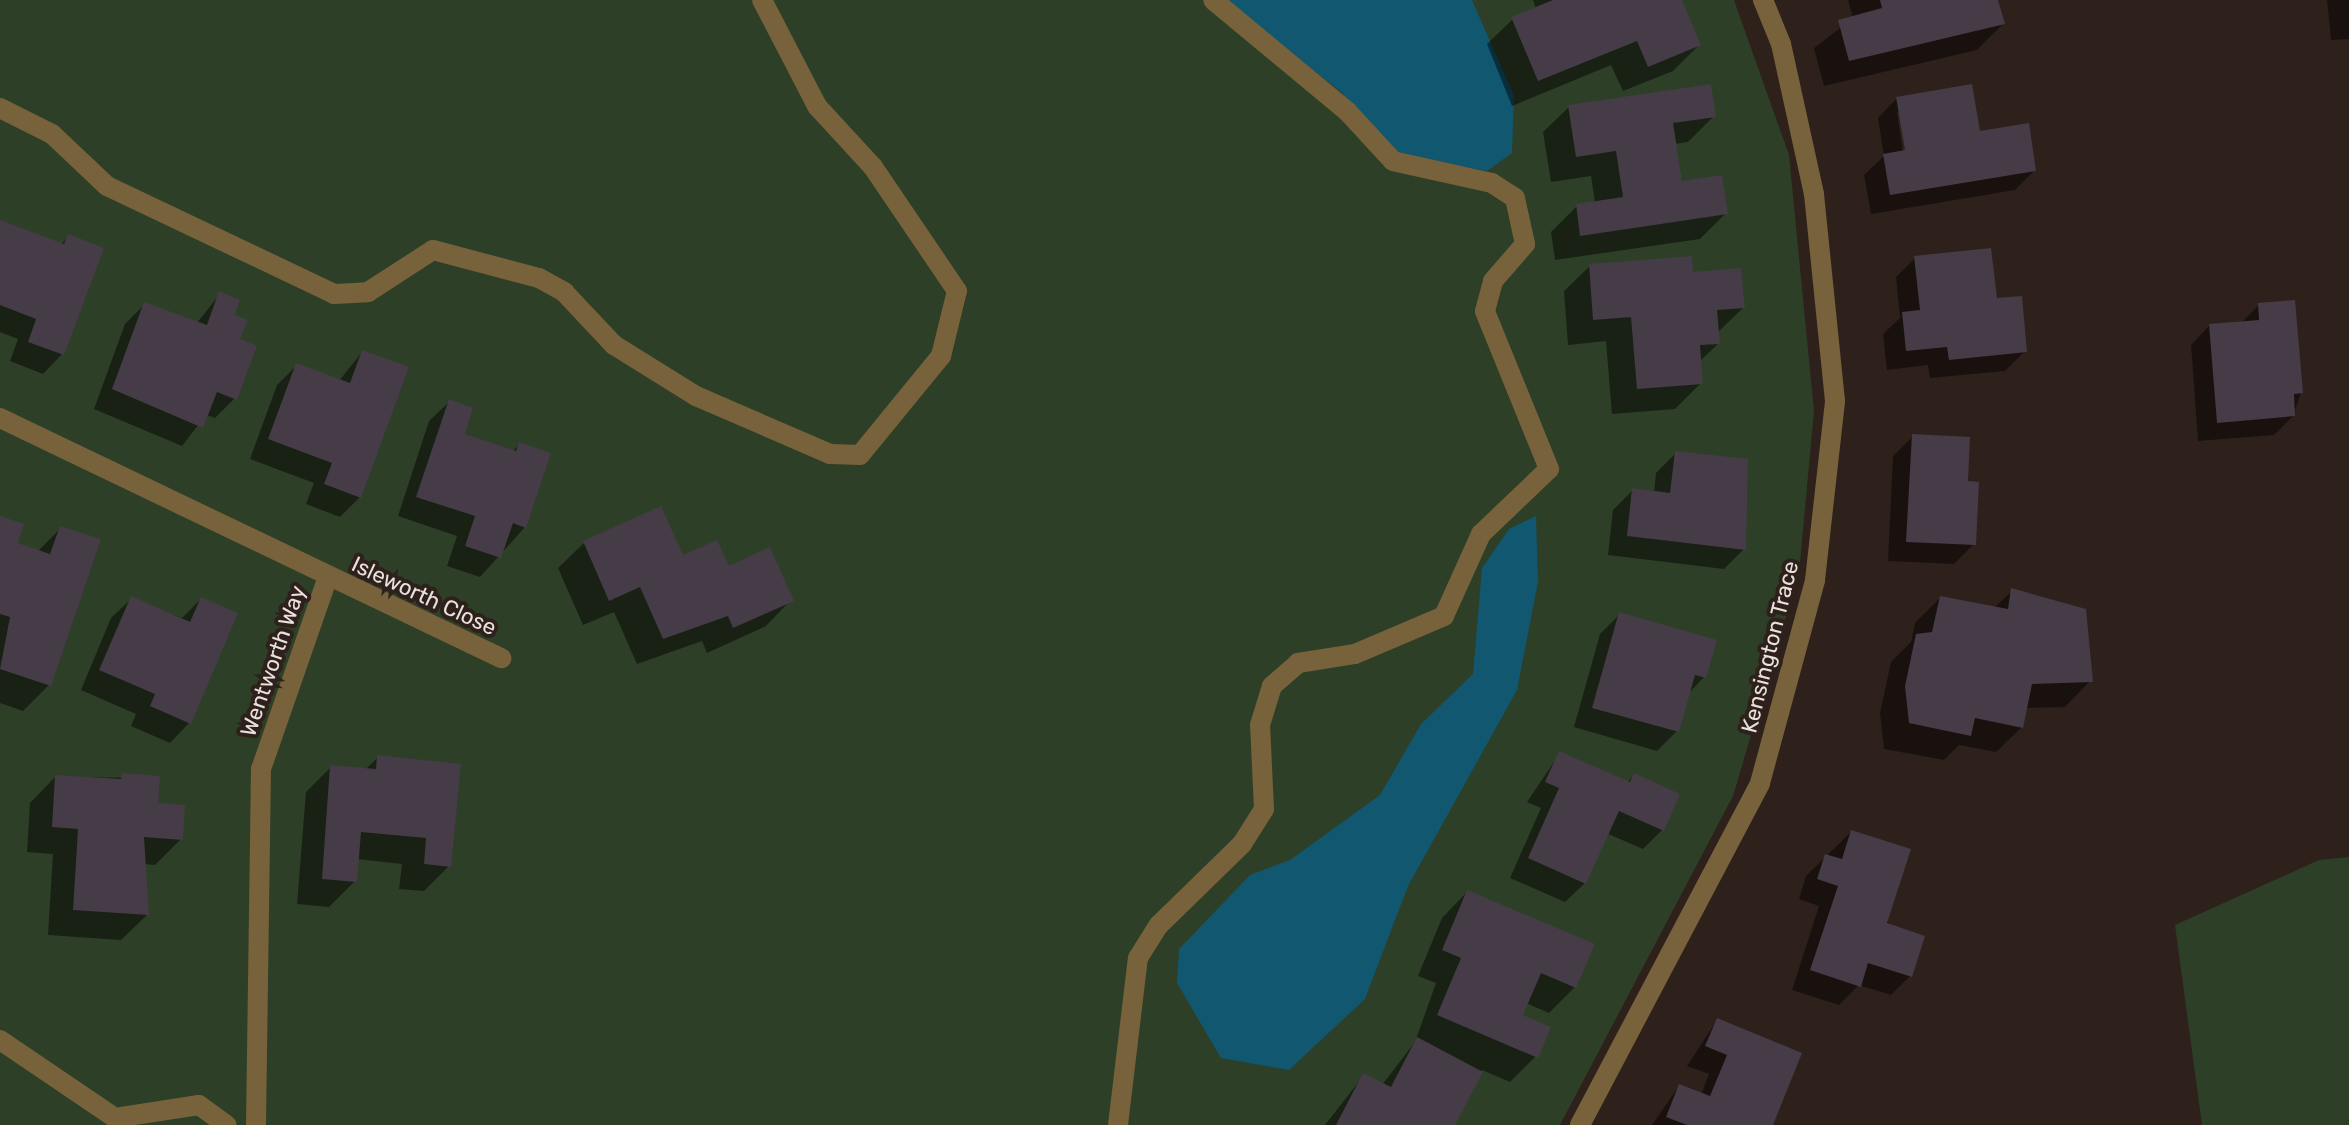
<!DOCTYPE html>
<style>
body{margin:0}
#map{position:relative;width:2349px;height:1125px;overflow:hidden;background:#2e211c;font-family:Rubik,sans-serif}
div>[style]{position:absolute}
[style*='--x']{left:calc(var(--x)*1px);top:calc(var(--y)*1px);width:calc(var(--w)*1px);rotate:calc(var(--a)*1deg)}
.green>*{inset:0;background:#2d3f27}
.water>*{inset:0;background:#115770}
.shadow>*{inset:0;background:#0007}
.building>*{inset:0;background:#453c47}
.minor>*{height:20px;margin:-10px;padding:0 10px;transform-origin:10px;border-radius:10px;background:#77623b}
span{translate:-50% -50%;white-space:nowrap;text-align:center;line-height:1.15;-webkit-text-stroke:8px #2e211c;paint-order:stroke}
.street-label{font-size:22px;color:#eae1dd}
</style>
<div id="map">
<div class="green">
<div style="clip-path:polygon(0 0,1734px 0,1789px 155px,1814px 411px,1799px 573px,1733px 796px,1560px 1125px,0 1125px)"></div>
<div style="clip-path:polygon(2349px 857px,2349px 1125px,2202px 1125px,2175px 925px,2319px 860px)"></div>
</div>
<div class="water">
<div style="clip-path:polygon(1225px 0,1472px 0,1514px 96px,1512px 153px,1487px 171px,1400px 155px,1341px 92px)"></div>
<div style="clip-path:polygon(1536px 516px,1538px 582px,1517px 690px,1408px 886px,1365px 999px,1289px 1070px,1221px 1058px,1177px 983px,1179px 949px,1250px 875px,1290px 860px,1380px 795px,1421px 724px,1473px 674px,1482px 568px,1509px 529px)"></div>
</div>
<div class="shadow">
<div style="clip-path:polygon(1533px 0,1680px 0,1699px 45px,1673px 71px,1623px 91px,1611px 65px,1512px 106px,1487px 44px,1513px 19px,1536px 9px)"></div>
<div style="clip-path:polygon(1848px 0,1996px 0,2003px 24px,1977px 50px,1824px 86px,1814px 48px,1853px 18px)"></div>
<div style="clip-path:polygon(2327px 0,2349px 0,2349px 39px,2331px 40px)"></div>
<div style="clip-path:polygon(evenodd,1897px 98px,1978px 133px,2034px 171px,2015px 190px,1871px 214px,1864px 175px,1884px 156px,1878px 118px,1897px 98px,1897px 112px,1901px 112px,1908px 160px,1904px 160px,1897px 112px)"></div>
<div style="clip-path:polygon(1569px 107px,1714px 116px,1688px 142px,1674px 144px,1680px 183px,1726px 213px,1700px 239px,1555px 260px,1551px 232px,1577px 206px,1595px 203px,1591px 176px,1551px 182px,1543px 132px)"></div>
<div style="clip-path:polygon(0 222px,60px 245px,69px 237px,62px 354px,43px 374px,10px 361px,18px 339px,0 332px)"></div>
<div style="clip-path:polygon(1915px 258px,1995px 301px,2025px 351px,2005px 371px,1930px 378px,1928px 365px,1887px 370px,1883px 334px,1900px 318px,1896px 277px)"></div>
<div style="clip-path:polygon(1590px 266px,1691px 274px,1743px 308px,1717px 333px,1718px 344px,1699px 362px,1701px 383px,1675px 409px,1612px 414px,1606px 341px,1568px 345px,1564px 291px)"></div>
<div style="clip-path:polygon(220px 294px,238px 341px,235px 398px,215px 418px,206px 415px,182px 446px,94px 409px,125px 324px,145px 304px,196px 324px)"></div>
<div style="clip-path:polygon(2259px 305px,2301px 392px,2293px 416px,2274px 435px,2198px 441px,2191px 345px,2210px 325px,2241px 323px)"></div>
<div style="clip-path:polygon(362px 352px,360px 497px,340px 517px,306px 504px,314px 483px,250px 459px,277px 385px,297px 365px,339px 381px)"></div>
<div style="clip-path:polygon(449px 402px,462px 435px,512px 452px,520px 444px,525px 527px,480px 577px,447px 566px,457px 536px,398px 516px,429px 421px)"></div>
<div style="clip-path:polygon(1913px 436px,1966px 483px,1974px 544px,1954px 564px,1888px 561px,1893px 456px)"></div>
<div style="clip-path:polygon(1676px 453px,1744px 549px,1724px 569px,1608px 555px,1613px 510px,1633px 490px,1654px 493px,1656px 473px)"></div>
<div style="clip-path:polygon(0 518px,15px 545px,37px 552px,61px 528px,49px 685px,23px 711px,0 703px)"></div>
<div style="clip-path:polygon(584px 543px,728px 568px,791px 600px,766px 626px,707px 653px,702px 641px,637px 664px,614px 612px,583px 625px,558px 568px)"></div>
<div style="clip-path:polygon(2012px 591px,2090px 681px,2065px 707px,2025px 708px,2022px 727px,1996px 752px,1959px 745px,1944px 760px,1884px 749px,1880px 713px,1891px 662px,1911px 642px,1915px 623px,1940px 598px,1994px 608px)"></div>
<div style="clip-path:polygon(131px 599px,182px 618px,201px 599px,236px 614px,189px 723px,170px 743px,131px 726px,136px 714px,81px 690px,111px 618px)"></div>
<div style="clip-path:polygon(1620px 614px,1704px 677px,1687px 695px,1677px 731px,1657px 751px,1574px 727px,1600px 634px)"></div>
<div style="clip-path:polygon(1560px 753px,1627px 783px,1634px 775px,1662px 830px,1643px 849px,1606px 833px,1585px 883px,1565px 902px,1510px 878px,1541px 808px,1527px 802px)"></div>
<div style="clip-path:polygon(378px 757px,449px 866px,424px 891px,399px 889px,402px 864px,357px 859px,355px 881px,329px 907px,297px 904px,306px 792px,331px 767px,365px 770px)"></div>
<div style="clip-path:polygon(55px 777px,158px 778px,156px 805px,181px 839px,155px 865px,144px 864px,147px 915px,121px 940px,48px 935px,53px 854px,27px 852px,30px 803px)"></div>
<div style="clip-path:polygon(1851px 832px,1910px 976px,1891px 995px,1859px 985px,1839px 1005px,1792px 990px,1819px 906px,1799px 899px,1806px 876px)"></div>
<div style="clip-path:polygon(1467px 892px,1575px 987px,1549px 1013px,1526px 1003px,1521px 1016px,1536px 1056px,1510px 1082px,1482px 1070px,1453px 1125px,1325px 1125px,1364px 1075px,1382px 1085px,1415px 1042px,1436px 983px,1418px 976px,1442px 918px)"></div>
<div style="clip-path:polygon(1717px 1020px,1771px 1125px,1652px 1125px,1679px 1086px,1701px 1095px,1709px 1074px,1687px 1066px)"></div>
</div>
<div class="building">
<div style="clip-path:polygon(1553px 0,1682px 0,1701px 45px,1648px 67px,1637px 41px,1538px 81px,1511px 17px)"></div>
<div style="clip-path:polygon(1880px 0,1998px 0,2005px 24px,1849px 61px,1838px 20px,1882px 8px)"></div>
<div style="clip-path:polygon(1711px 84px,1716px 117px,1673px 123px,1682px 181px,1722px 175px,1728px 214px,1580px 236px,1576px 204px,1623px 197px,1616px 151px,1576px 157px,1568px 105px)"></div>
<div style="clip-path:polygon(1972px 84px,1980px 131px,2029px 123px,2036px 171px,1890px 195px,1883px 154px,1905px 150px,1896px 97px)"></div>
<div style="clip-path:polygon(0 220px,64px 244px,68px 234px,104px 248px,64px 355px,28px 342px,36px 319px,0 305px)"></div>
<div style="clip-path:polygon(1991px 248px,1997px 298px,2022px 296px,2027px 352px,1949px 360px,1947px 347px,1906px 351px,1902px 312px,1920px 310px,1914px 256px)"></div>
<div style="clip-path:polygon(1692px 256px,1693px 272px,1741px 268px,1745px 308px,1717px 310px,1720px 344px,1700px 345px,1703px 384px,1637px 389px,1631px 317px,1593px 320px,1589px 264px)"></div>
<div style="clip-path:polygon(219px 291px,240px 300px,235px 315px,248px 320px,240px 339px,257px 346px,237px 400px,217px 392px,203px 428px,112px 389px,144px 302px,207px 325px)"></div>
<div style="clip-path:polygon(2295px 300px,2303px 393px,2294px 394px,2295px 416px,2217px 423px,2209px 324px,2259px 320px,2258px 303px)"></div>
<div style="clip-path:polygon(362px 350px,409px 367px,361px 498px,324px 484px,332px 463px,268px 439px,296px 363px,350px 383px)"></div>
<div style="clip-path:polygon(449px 399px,473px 408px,465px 434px,516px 451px,519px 442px,551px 453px,526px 528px,513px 523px,501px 558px,465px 546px,475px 516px,416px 497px)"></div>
<div style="clip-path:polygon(1912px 434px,1970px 437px,1968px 481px,1979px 482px,1976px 545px,1906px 542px)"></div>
<div style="clip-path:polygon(1675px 451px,1748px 459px,1746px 550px,1627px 536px,1632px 488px,1670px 493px)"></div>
<div style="clip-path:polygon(661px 506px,683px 555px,717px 540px,729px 566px,770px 547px,794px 601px,733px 628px,728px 616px,663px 639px,640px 587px,609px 601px,583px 541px)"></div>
<div style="clip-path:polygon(0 516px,24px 524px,18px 543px,50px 554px,60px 526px,101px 539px,51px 686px,0 669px,10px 617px,0 614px)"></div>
<div style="clip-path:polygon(2011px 588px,2086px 609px,2093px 682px,2032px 684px,2023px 728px,1975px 718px,1971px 736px,1909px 723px,1905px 686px,1916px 634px,1932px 632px,1940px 596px,2008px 609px)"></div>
<div style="clip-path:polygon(131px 596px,190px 622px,201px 597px,238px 613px,191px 724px,150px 706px,155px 694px,99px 670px)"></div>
<div style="clip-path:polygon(1619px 612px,1717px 640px,1706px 678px,1695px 675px,1679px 732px,1592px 708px)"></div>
<div style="clip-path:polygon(1559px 751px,1630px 782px,1634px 773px,1680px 794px,1664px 831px,1619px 811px,1586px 884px,1528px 858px,1559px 788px,1545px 782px)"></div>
<div style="clip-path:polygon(377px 755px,461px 764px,451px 867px,424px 864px,426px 838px,361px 832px,357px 882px,322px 879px,330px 765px,376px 769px)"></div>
<div style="clip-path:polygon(122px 773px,160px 776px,158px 803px,185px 805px,183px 840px,144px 837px,149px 915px,73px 910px,78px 829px,52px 827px,55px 775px,121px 779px)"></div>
<div style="clip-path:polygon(1851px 830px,1911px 849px,1887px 923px,1925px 936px,1912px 977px,1868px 963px,1861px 987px,1810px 970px,1838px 886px,1817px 879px,1825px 854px,1842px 859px)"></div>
<div style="clip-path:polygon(1467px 890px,1595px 944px,1576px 988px,1541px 973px,1523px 1015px,1551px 1027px,1538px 1058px,1437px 1015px,1461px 958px,1442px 950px)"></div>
<div style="clip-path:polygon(1717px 1018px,1802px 1053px,1773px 1125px,1687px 1125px,1666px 1117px,1679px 1084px,1710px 1096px,1727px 1055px,1705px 1046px)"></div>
<div style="clip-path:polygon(1417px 1037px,1483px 1072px,1455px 1125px,1336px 1125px,1363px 1073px,1391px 1087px)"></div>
</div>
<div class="minor">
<div style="--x:0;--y:108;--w:58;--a:26.6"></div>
<div style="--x:52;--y:134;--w:76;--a:43.4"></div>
<div style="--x:107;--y:186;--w:251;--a:25.4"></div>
<div style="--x:334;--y:294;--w:34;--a:-3"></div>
<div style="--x:368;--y:292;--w:77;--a:-32.9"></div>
<div style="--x:433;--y:250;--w:110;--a:14.8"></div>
<div style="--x:539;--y:278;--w:29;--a:29"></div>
<div style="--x:564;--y:292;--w:73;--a:46.7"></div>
<div style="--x:614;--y:345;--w:97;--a:31.9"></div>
<div style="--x:696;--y:396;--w:146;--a:23.4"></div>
<div style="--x:830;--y:454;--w:30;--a:2"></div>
<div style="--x:860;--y:455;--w:128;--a:-50.7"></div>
<div style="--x:941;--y:356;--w:67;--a:-76.2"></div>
<div style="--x:957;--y:291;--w:150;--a:-124.1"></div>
<div style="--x:873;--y:167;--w:83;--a:-132.6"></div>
<div style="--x:817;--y:106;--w:119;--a:-117.4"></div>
<div style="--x:0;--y:418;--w:556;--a:25.6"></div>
<div style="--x:0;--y:1040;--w:139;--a:34.1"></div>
<div style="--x:115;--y:1118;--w:85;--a:-8.8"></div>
<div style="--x:199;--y:1105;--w:34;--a:36"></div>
<div style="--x:256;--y:1125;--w:356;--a:-89.2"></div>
<div style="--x:261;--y:769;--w:203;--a:-70.8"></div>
<div style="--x:1118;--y:1125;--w:168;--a:-83.2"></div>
<div style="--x:1138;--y:958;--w:39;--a:-58"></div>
<div style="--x:1159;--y:925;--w:116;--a:-44.3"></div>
<div style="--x:1242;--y:844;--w:41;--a:-57.8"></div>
<div style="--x:1264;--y:809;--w:84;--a:-92.7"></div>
<div style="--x:1260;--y:725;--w:41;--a:-72.9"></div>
<div style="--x:1272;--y:686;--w:35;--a:-41"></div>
<div style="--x:1298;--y:663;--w:58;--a:-9"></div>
<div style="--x:1355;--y:654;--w:97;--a:-23.1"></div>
<div style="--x:1444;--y:616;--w:90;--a:-65.7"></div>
<div style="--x:1481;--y:534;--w:94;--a:-43.7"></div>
<div style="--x:1549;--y:469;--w:170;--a:-112.1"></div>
<div style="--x:1485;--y:311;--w:31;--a:-75"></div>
<div style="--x:1493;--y:281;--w:49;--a:-49.1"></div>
<div style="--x:1525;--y:244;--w:47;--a:-102.3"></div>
<div style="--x:1515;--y:198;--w:27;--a:-147"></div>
<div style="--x:1492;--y:183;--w:101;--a:-167.5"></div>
<div style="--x:1393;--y:161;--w:67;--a:-132.6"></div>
<div style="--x:1348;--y:112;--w:175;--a:-140.3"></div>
<div style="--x:1580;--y:1125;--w:386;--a:-62.2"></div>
<div style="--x:1760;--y:783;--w:210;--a:-74.8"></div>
<div style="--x:1815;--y:580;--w:180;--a:-83.6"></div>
<div style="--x:1835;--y:401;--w:208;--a:-95.8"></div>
<div style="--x:1814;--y:194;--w:154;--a:-102.4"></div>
<div style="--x:1781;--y:44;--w:48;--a:-112.2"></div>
</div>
<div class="street-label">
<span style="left:424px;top:596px;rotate:25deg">Isleworth Close</span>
<span style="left:1770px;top:647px;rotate:-76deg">Kensington Trace</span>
<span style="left:273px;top:661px;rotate:-71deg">Wentworth Way</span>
</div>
</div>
